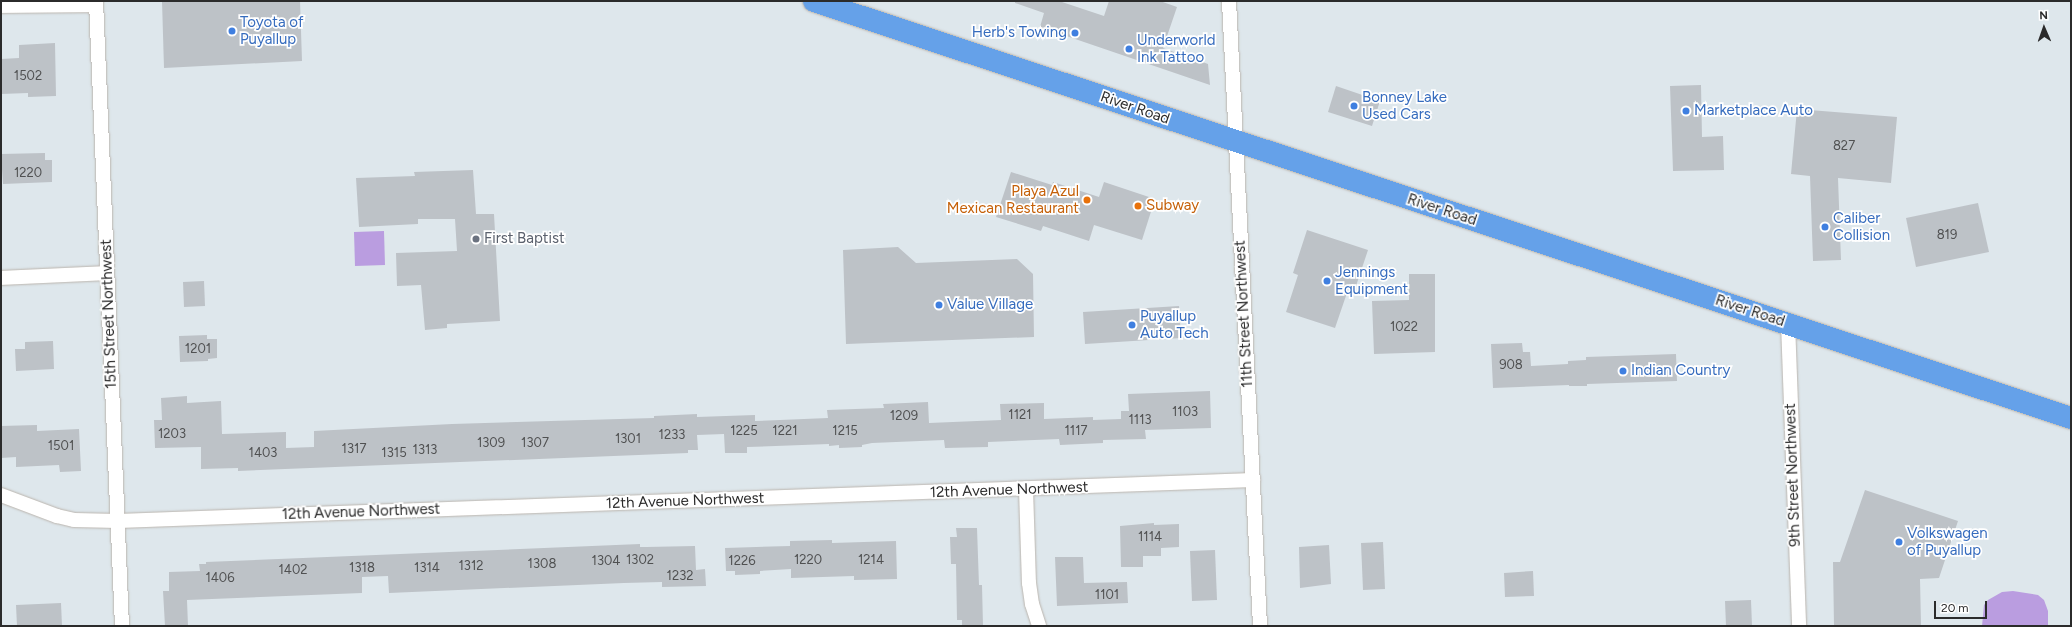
<!DOCTYPE html>
<style>
body{margin:0}
#map{position:relative;width:2072px;height:627px;overflow:hidden;background:#dee7ec;font-family:Figtree,sans-serif}
div>[style]{position:absolute}
[style*='--x']{left:calc(var(--x)*1px);top:calc(var(--y)*1px);width:calc(var(--w)*1px);rotate:calc(var(--a)*1deg)}
.green>*{inset:0;background:#ba9de0}
.building>*{inset:0;background:#bdc2c7}
.roads{filter:drop-shadow(0 0 1px #bbb5ae) drop-shadow(0 0 1px #bbb5ae)}
.street>*{height:14px;margin:-7px;padding:0 7px;transform-origin:7px;border-radius:7px;background:#fff}
.primary>*{height:22px;margin:-11px;padding:0 11px;transform-origin:11px;border-radius:11px;background:#65a1e9}
.dots>*{width:11px;height:11px;translate:-50% -50%;box-sizing:border-box;border:2px solid #fff;border-radius:50%}
span{translate:-50% -50%;white-space:nowrap;text-align:center;line-height:1.15;-webkit-text-stroke:3.5px #fff;paint-order:stroke}
.number-label{font-size:13px;color:#505152}
.number-label span{-webkit-text-stroke-width:0}
.shop-label{font-size:15px;color:#366cbe}
.left{translate:0 -50%;text-align:left}
.right{translate:-100% -50%;text-align:right}
.street-label{font-size:15px;color:#2b2b2b}
.food-label{font-size:15px;color:#c56008}
.worship-label{font-size:15px;color:#5b616d}
.frame{position:absolute;inset:0;border:2px solid #2b2b2b;pointer-events:none}
.north{position:absolute;left:2024px;top:8px;width:40px;height:40px;-webkit-text-stroke:3px #fff;paint-order:stroke;rotate:358deg;font-size:11px;font-weight:700;line-height:16px;text-align:center;color:#2b2b2b}
.north::after{content:'';display:block;margin:auto;width:14px;height:18px;background:#2b2b2b;clip-path:polygon(50% 0,100% 100%,50% 72%,0 100%)}
.scale{position:absolute;left:1934px;top:601px;width:53px;height:18px;box-sizing:border-box;border:2px solid #2b2b2b;border-top:0;padding-left:5px;font-size:12px;line-height:14px;white-space:nowrap;color:#2b2b2b;-webkit-text-stroke:3px #fff;paint-order:stroke}
</style>
<div id="map">
<div class="green">
<div style="clip-path:polygon(384px 231px,385px 265px,355px 266px,354px 232px)"></div>
<div style="clip-path:polygon(2013px 591px,2038px 595px,2044px 600px,2048px 611px,2048px 626px,1982px 626px,1984px 605px,1988px 600px,2002px 592px)"></div>
</div>
<div class="building">
<div style="clip-path:polygon(162px 1px,300px 1px,302px 61px,164px 68px)"></div>
<div style="clip-path:polygon(1015px 1px,1059px 1px,1104px 16px,1109px 1px,1160px 1px,1177px 7px,1163px 48px,1208px 64px,1210px 85px,1040px 27px,1044px 13px,1015px 3px)"></div>
<div style="clip-path:polygon(55px 43px,56px 96px,28px 97px,28px 93px,1px 94px,1px 59px,19px 58px,19px 45px)"></div>
<div style="clip-path:polygon(1701px 85px,1702px 137px,1723px 136px,1724px 170px,1673px 171px,1670px 86px)"></div>
<div style="clip-path:polygon(1336px 86px,1380px 101px,1372px 126px,1328px 112px)"></div>
<div style="clip-path:polygon(1797px 109px,1897px 117px,1891px 183px,1838px 178px,1841px 260px,1813px 261px,1810px 176px,1791px 174px)"></div>
<div style="clip-path:polygon(45px 153px,45px 160px,52px 160px,52px 182px,3px 184px,1px 154px)"></div>
<div style="clip-path:polygon(473px 170px,476px 214px,494px 214px,500px 321px,447px 324px,447px 328px,425px 330px,421px 285px,397px 286px,396px 253px,457px 251px,455px 219px,418px 219px,418px 224px,359px 227px,356px 178px,415px 176px,414px 172px)"></div>
<div style="clip-path:polygon(1011px 172px,1052px 185px,1053px 182px,1099px 197px,1104px 182px,1155px 199px,1142px 240px,1094px 225px,1089px 241px,1043px 226px,1041px 231px,996px 217px)"></div>
<div style="clip-path:polygon(1978px 203px,1989px 252px,1916px 267px,1906px 218px)"></div>
<div style="clip-path:polygon(1307px 230px,1368px 250px,1355px 289px,1349px 287px,1335px 328px,1286px 312px,1298px 275px,1293px 273px)"></div>
<div style="clip-path:polygon(898px 247px,916px 263px,1017px 259px,1033px 274px,1034px 337px,846px 344px,843px 250px)"></div>
<div style="clip-path:polygon(1409px 274px,1435px 274px,1435px 352px,1374px 354px,1372px 301px,1409px 300px)"></div>
<div style="clip-path:polygon(204px 281px,205px 306px,184px 307px,183px 282px)"></div>
<div style="clip-path:polygon(1179px 306px,1181px 338px,1085px 344px,1083px 312px)"></div>
<div style="clip-path:polygon(207px 335px,207px 339px,217px 339px,217px 358px,208px 359px,208px 361px,180px 362px,179px 336px)"></div>
<div style="clip-path:polygon(53px 341px,54px 369px,16px 371px,15px 349px,25px 349px,25px 342px)"></div>
<div style="clip-path:polygon(1522px 343px,1523px 352px,1530px 352px,1531px 366px,1568px 364px,1568px 361px,1586px 360px,1586px 357px,1676px 354px,1677px 381px,1587px 384px,1587px 386px,1569px 386px,1569px 385px,1493px 388px,1491px 344px)"></div>
<div style="clip-path:polygon(1210px 391px,1211px 428px,1145px 430px,1146px 439px,1103px 440px,1103px 443px,1060px 445px,1059px 439px,988px 442px,988px 447px,945px 448px,944px 440px,872px 443px,862px 445px,862px 447px,839px 448px,839px 445px,829px 446px,829px 444px,747px 447px,747px 453px,725px 453px,724px 434px,697px 435px,698px 450px,688px 450px,688px 453px,238px 471px,238px 468px,201px 469px,201px 447px,155px 448px,154px 420px,162px 420px,161px 398px,187px 396px,187px 403px,221px 401px,222px 434px,286px 432px,286px 448px,314px 447px,314px 431px,452px 424px,654px 418px,654px 416px,697px 414px,697px 417px,755px 415px,755px 421px,828px 418px,827px 410px,884px 408px,883px 404px,928px 402px,929px 423px,1001px 420px,1000px 404px,1044px 403px,1044px 419px,1093px 417px,1093px 420px,1121px 419px,1121px 411px,1129px 411px,1128px 394px)"></div>
<div style="clip-path:polygon(37px 425px,37px 431px,79px 429px,81px 471px,60px 472px,59px 465px,16px 467px,16px 457px,1px 458px,1px 426px)"></div>
<div style="clip-path:polygon(1865px 490px,1958px 521px,1939px 578px,1920px 579px,1921px 626px,1834px 626px,1833px 562px,1840px 562px)"></div>
<div style="clip-path:polygon(1154px 523px,1154px 525px,1179px 524px,1179px 547px,1161px 548px,1161px 556px,1143px 556px,1143px 567px,1121px 567px,1120px 526px)"></div>
<div style="clip-path:polygon(956px 528px,977px 528px,979px 585px,982px 585px,983px 626px,962px 626px,962px 620px,957px 620px,956px 564px,951px 564px,950px 537px,957px 537px)"></div>
<div style="clip-path:polygon(832px 540px,832px 543px,896px 541px,897px 579px,854px 580px,854px 576px,791px 578px,791px 569px,760px 571px,760px 574px,735px 575px,735px 571px,726px 571px,725px 548px,790px 546px,790px 541px)"></div>
<div style="clip-path:polygon(1383px 542px,1385px 589px,1363px 590px,1361px 543px)"></div>
<div style="clip-path:polygon(640px 544px,640px 547px,646px 547px,695px 546px,696px 570px,705px 569px,706px 586px,662px 587px,662px 582px,624px 583px,389px 593px,388px 576px,362px 577px,362px 593px,187px 600px,188px 626px,165px 626px,163px 591px,169px 591px,169px 572px,200px 571px,199px 564px,206px 564px,206px 562px)"></div>
<div style="clip-path:polygon(1329px 545px,1331px 584px,1300px 588px,1299px 547px)"></div>
<div style="clip-path:polygon(1215px 550px,1217px 600px,1192px 601px,1190px 551px)"></div>
<div style="clip-path:polygon(1055px 557px,1083px 557px,1084px 583px,1127px 582px,1128px 603px,1057px 606px)"></div>
<div style="clip-path:polygon(1533px 571px,1534px 596px,1505px 597px,1504px 573px)"></div>
<div style="clip-path:polygon(1751px 600px,1752px 626px,1726px 626px,1725px 601px)"></div>
<div style="clip-path:polygon(61px 603px,62px 626px,17px 626px,16px 605px)"></div>
</div>
<div class="roads">
<div class="street">
<div style="--x:96;--y:1;--w:626;--a:87.62"></div>
<div style="--x:1229;--y:1;--w:626;--a:87.16"></div>
<div style="--x:1;--y:6;--w:95;--a:-0.6"></div>
<div style="--x:1;--y:278;--w:106;--a:-2.7"></div>
<div style="--x:1788;--y:323;--w:303;--a:87.9"></div>
<div style="--x:1026;--y:489;--w:94;--a:88.2"></div>
<div style="--x:1029;--y:583;--w:21;--a:82"></div>
<div style="--x:1032;--y:604;--w:23;--a:72"></div>
<div style="--x:1;--y:495;--w:60;--a:20.6"></div>
<div style="--x:57;--y:516;--w:17;--a:13"></div>
<div style="--x:74;--y:520;--w:44;--a:1.3"></div>
<div style="--x:118;--y:521;--w:1136;--a:-2.07"></div>
</div>
<div class="primary">
<div style="--x:814;--y:1;--w:1324;--a:18.35"></div>
</div>
</div>
<div class="dots">
<div style="left:232px;top:31px;background:#3f7fe0"></div>
<div style="left:1075px;top:33px;background:#3f7fe0"></div>
<div style="left:1129px;top:49px;background:#3f7fe0"></div>
<div style="left:1354px;top:106px;background:#3f7fe0"></div>
<div style="left:1686px;top:111px;background:#3f7fe0"></div>
<div style="left:1087px;top:200px;background:#e8710a"></div>
<div style="left:1138px;top:206px;background:#e8710a"></div>
<div style="left:1825px;top:227px;background:#3f7fe0"></div>
<div style="left:476px;top:239px;background:#6b7280"></div>
<div style="left:1327px;top:281px;background:#3f7fe0"></div>
<div style="left:939px;top:305px;background:#3f7fe0"></div>
<div style="left:1132px;top:325px;background:#3f7fe0"></div>
<div style="left:1623px;top:371px;background:#3f7fe0"></div>
<div style="left:1899px;top:542px;background:#3f7fe0"></div>
</div>
<div class="number-label">
<span style="left:28px;top:76px">1502</span>
<span style="left:1844px;top:146px">827</span>
<span style="left:28px;top:173px">1220</span>
<span style="left:1947px;top:235px">819</span>
<span style="left:1404px;top:327px">1022</span>
<span style="left:198px;top:349px">1201</span>
<span style="left:1511px;top:365px">908</span>
<span style="left:1185px;top:412px">1103</span>
<span style="left:1020px;top:415px">1121</span>
<span style="left:904px;top:416px">1209</span>
<span style="left:1140px;top:420px">1113</span>
<span style="left:744px;top:431px">1225</span>
<span style="left:785px;top:431px">1221</span>
<span style="left:845px;top:431px">1215</span>
<span style="left:1076px;top:431px">1117</span>
<span style="left:172px;top:434px">1203</span>
<span style="left:672px;top:435px">1233</span>
<span style="left:628px;top:439px">1301</span>
<span style="left:491px;top:443px">1309</span>
<span style="left:535px;top:443px">1307</span>
<span style="left:61px;top:446px">1501</span>
<span style="left:354px;top:449px">1317</span>
<span style="left:425px;top:450px">1313</span>
<span style="left:263px;top:453px">1403</span>
<span style="left:394px;top:453px">1315</span>
<span style="left:1150px;top:537px">1114</span>
<span style="left:640px;top:560px">1302</span>
<span style="left:808px;top:560px">1220</span>
<span style="left:871px;top:560px">1214</span>
<span style="left:606px;top:561px">1304</span>
<span style="left:742px;top:561px">1226</span>
<span style="left:542px;top:564px">1308</span>
<span style="left:471px;top:566px">1312</span>
<span style="left:362px;top:568px">1318</span>
<span style="left:427px;top:568px">1314</span>
<span style="left:293px;top:570px">1402</span>
<span style="left:680px;top:576px">1232</span>
<span style="left:220px;top:578px">1406</span>
<span style="left:1107px;top:595px">1101</span>
</div>
<div class="shop-label">
<span class="left" style="left:240px;top:31px">Toyota of<br>Puyallup</span>
<span class="right" style="left:1067px;top:33px">Herb's Towing</span>
<span class="left" style="left:1137px;top:49px">Underworld<br>Ink Tattoo</span>
<span class="left" style="left:1362px;top:106px">Bonney Lake<br>Used Cars</span>
<span class="left" style="left:1694px;top:111px">Marketplace Auto</span>
<span class="left" style="left:1833px;top:227px">Caliber<br>Collision</span>
<span class="left" style="left:1335px;top:281px">Jennings<br>Equipment</span>
<span class="left" style="left:947px;top:305px">Value Village</span>
<span class="left" style="left:1140px;top:325px">Puyallup<br>Auto Tech</span>
<span class="left" style="left:1631px;top:371px">Indian Country</span>
<span class="left" style="left:1907px;top:542px">Volkswagen<br>of Puyallup</span>
</div>
<div class="street-label">
<span style="left:1135px;top:108px;rotate:19deg">River Road</span>
<span style="left:1442px;top:210px;rotate:18deg">River Road</span>
<span style="left:1750px;top:311px;rotate:18deg">River Road</span>
<span style="left:109px;top:314px;rotate:-92deg">15th Street Northwest</span>
<span style="left:1244px;top:314px;rotate:-93deg">11th Street Northwest</span>
<span style="left:1793px;top:475px;rotate:-92deg">9th Street Northwest</span>
<span style="left:1009px;top:490px;rotate:-2deg">12th Avenue Northwest</span>
<span style="left:685px;top:501px;rotate:-2deg">12th Avenue Northwest</span>
<span style="left:361px;top:512px;rotate:-2deg">12th Avenue Northwest</span>
</div>
<div class="food-label">
<span class="right" style="left:1079px;top:200px">Playa Azul<br>Mexican Restaurant</span>
<span class="left" style="left:1146px;top:206px">Subway</span>
</div>
<div class="worship-label">
<span class="left" style="left:484px;top:239px">First Baptist</span>
</div>
<div class="frame"></div>
<div class="north">N</div>
<div class="scale">20 m</div>
</div>
